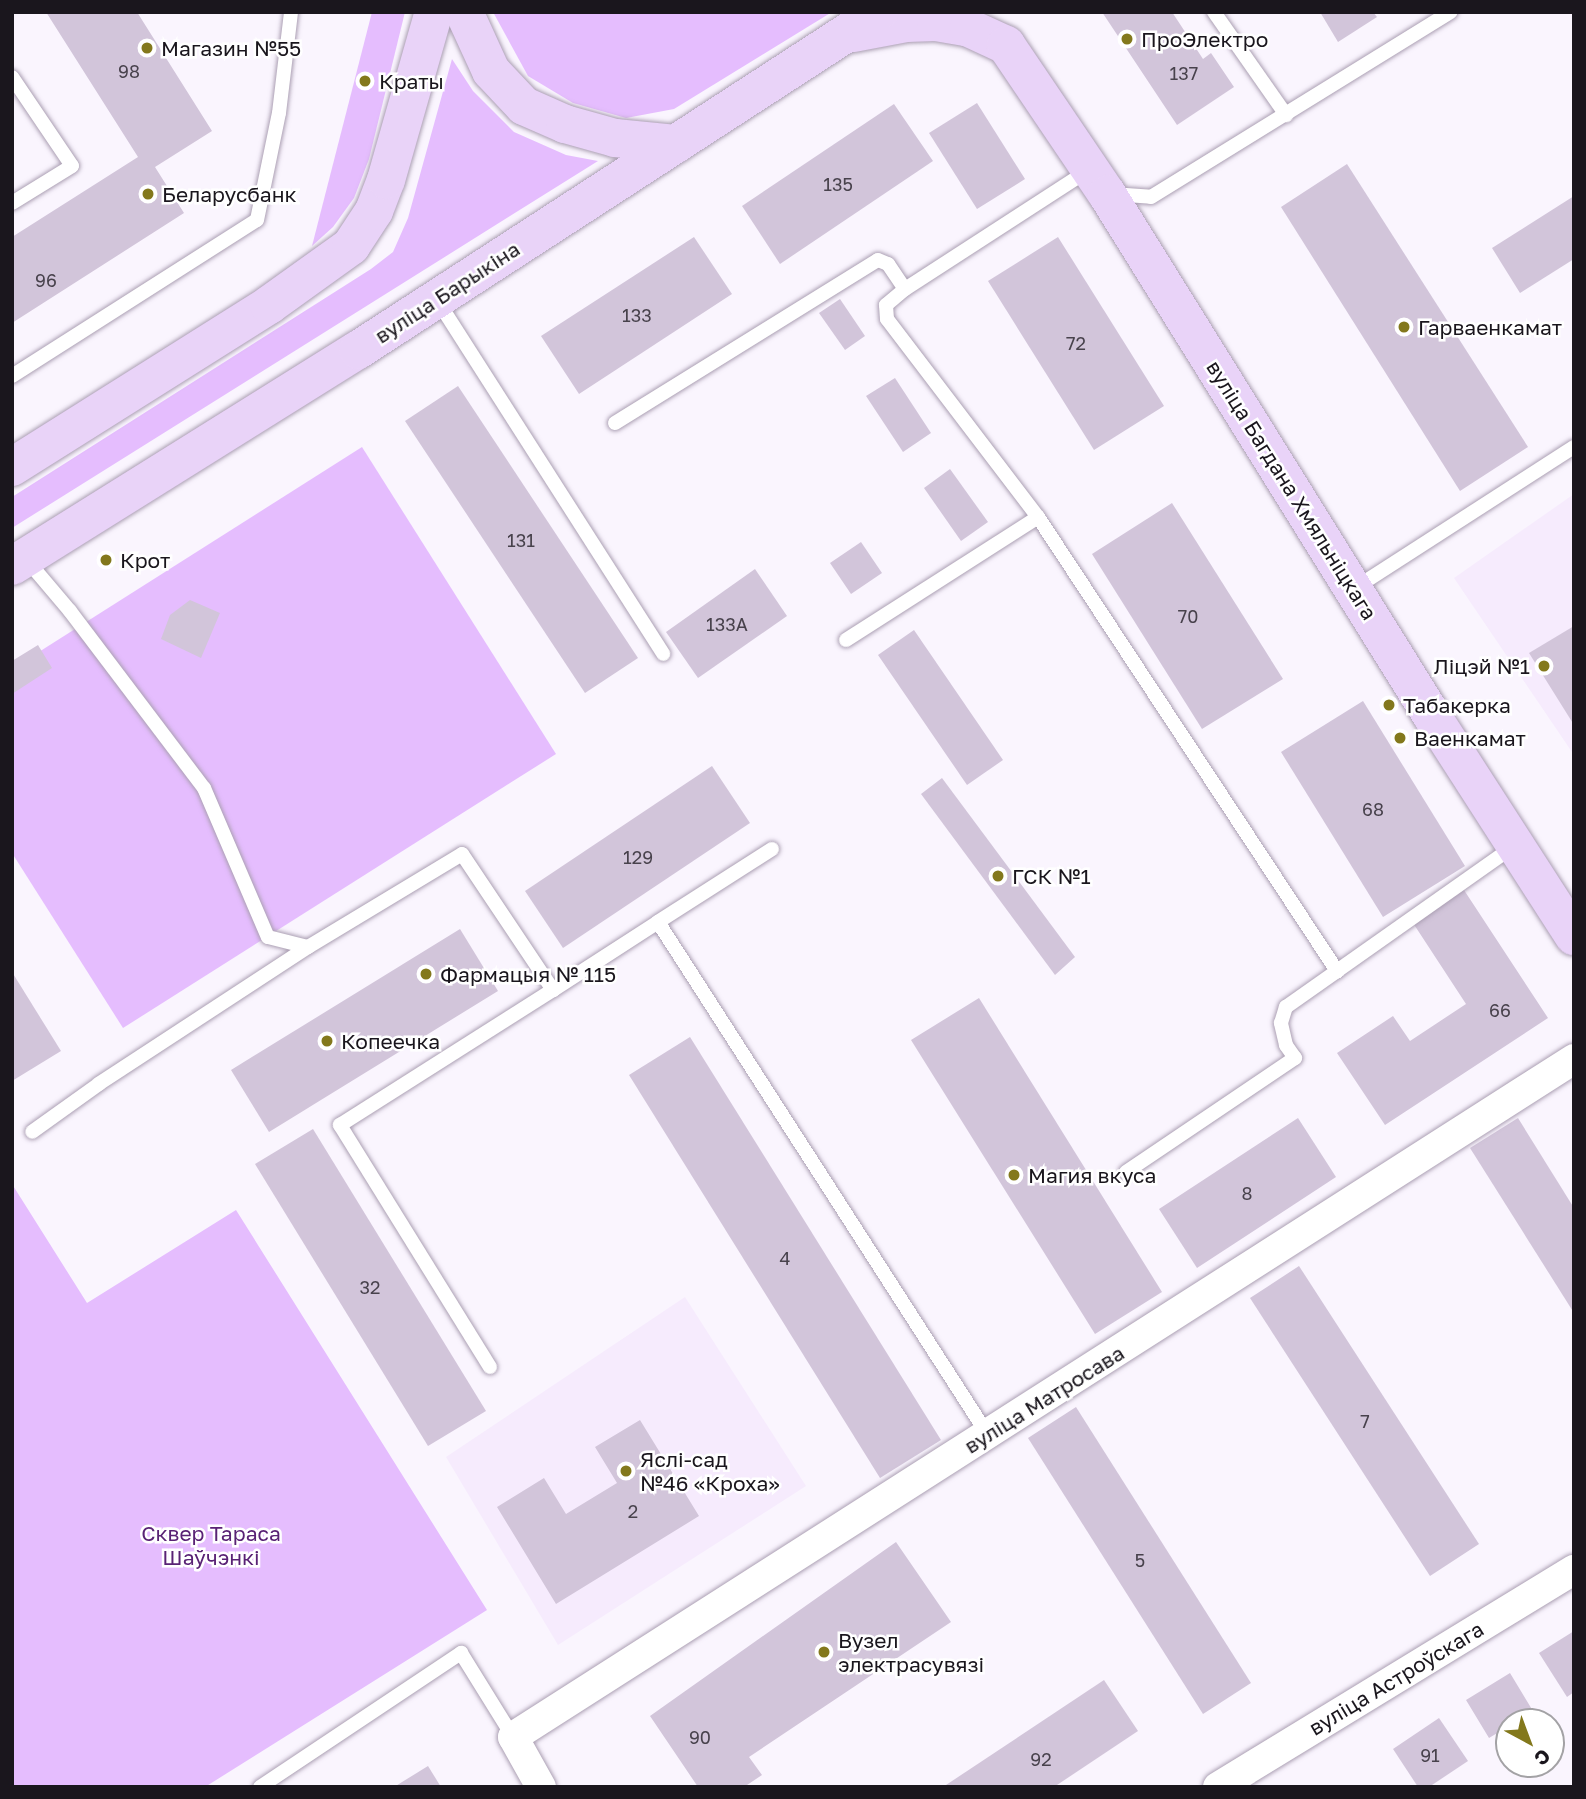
<!DOCTYPE html>
<meta charset="utf-8">
<style>
body{margin:0}
#map{position:relative;width:1586px;height:1799px;overflow:hidden;background:#faf5fe;font-family:"Golos Text",sans-serif}
div>[style]{position:absolute}
[style*='--x']{left:calc(var(--x)*1px);top:calc(var(--y)*1px);width:calc(var(--w)*1px);rotate:calc(var(--a)*1deg)}
.built>*{inset:0;background:#f6ebfd}
.green>*{inset:0;background:#e5bdfe}
.building>*{inset:0;background:#d2c5da}
.roads{filter:drop-shadow(0 0 2px #ab9fb3) drop-shadow(0 0 2px #ab9fb3)}
.service>*{height:14px;margin:-7px;padding:0 7px;transform-origin:7px;border-radius:7px;background:#fff}
.minor>*{height:30px;margin:-15px;padding:0 15px;transform-origin:15px;border-radius:15px;background:#fff}
.primary>*{height:38px;margin:-19px;padding:0 19px;transform-origin:19px;border-radius:19px;background:#e9d3f8}
.dots>*{width:19px;height:19px;translate:-50% -50%;box-sizing:border-box;border:4px solid #fff;border-radius:50%}
span{translate:-50% -50%;white-space:nowrap;text-align:center;line-height:1.15;-webkit-text-stroke:5px #fff;paint-order:stroke}
.number-label{font-size:18px;color:#48424c}
.number-label span{-webkit-text-stroke-width:0}
.poi-label{font-size:21px;color:#1a161d}
.left{translate:0 -50%;text-align:left}
.right{translate:-100% -50%;text-align:right}
.street-label{font-size:21px;color:#1a161d}
.park-label{font-size:21px;color:#592275}
.frame{position:absolute;inset:0;border:14px solid #1a161d;pointer-events:none}
.north{position:absolute;left:1495px;top:1708px;width:70px;height:70px;box-sizing:border-box;background:#fff;border:2px solid #a3a2a5;border-radius:50%;rotate:139deg;font-size:19px;font-weight:700;line-height:28px;text-align:center;color:#1a161d}
.north::after{content:'';display:block;margin:auto;width:24px;height:32px;background:#83781c;clip-path:polygon(50% 0,100% 100%,50% 72%,0 100%)}
</style>
<div id="map">
<div class="built">
<div style="clip-path:polygon(1574px 494px,1574px 755px,1454px 578px)"></div>
<div style="clip-path:polygon(685px 1297px,806px 1486px,558px 1645px,446px 1457px)"></div>
</div>
<div class="green">
<div style="clip-path:polygon(372px 12px,405px 12px,369px 159px,354px 198px,333px 227px,312px 246px)"></div>
<div style="clip-path:polygon(493px 12px,832px 12px,674px 109px,626px 118px,573px 103px,528px 76px)"></div>
<div style="clip-path:polygon(452px 59px,473px 91px,514px 132px,566px 155px,598px 161px,12px 528px,12px 497px,371px 269px,393px 252px,408px 218px)"></div>
<div style="clip-path:polygon(362px 447px,556px 754px,123px 1028px,12px 853px,12px 669px)"></div>
<div style="clip-path:polygon(12px 1184px,87px 1303px,236px 1210px,487px 1610px,205px 1787px,12px 1787px)"></div>
</div>
<div class="building">
<div style="clip-path:polygon(46px 12px,137px 12px,212px 131px,155px 167px,184px 213px,12px 323px,12px 237px,138px 157px)"></div>
<div style="clip-path:polygon(1102px 12px,1172px 12px,1203px 59px,1211px 53px,1234px 87px,1177px 125px)"></div>
<div style="clip-path:polygon(1320px 12px,1373px 12px,1377px 17px,1338px 42px)"></div>
<div style="clip-path:polygon(977px 103px,1025px 179px,977px 209px,929px 133px)"></div>
<div style="clip-path:polygon(894px 104px,933px 161px,780px 264px,742px 206px)"></div>
<div style="clip-path:polygon(1347px 164px,1528px 447px,1460px 491px,1281px 207px)"></div>
<div style="clip-path:polygon(1574px 196px,1574px 259px,1520px 293px,1492px 248px)"></div>
<div style="clip-path:polygon(694px 237px,732px 294px,579px 394px,541px 336px)"></div>
<div style="clip-path:polygon(1058px 237px,1164px 406px,1094px 450px,988px 281px)"></div>
<div style="clip-path:polygon(840px 299px,865px 336px,845px 350px,819px 313px)"></div>
<div style="clip-path:polygon(895px 378px,931px 433px,903px 452px,866px 396px)"></div>
<div style="clip-path:polygon(458px 386px,638px 658px,585px 693px,405px 421px)"></div>
<div style="clip-path:polygon(950px 469px,988px 522px,961px 541px,924px 488px)"></div>
<div style="clip-path:polygon(1172px 503px,1283px 679px,1202px 729px,1092px 554px)"></div>
<div style="clip-path:polygon(861px 542px,882px 573px,851px 594px,830px 563px)"></div>
<div style="clip-path:polygon(755px 569px,787px 616px,698px 678px,666px 632px)"></div>
<div style="clip-path:polygon(190px 600px,220px 613px,201px 658px,161px 639px,170px 615px)"></div>
<div style="clip-path:polygon(1574px 626px,1574px 725px,1529px 653px)"></div>
<div style="clip-path:polygon(914px 630px,1003px 760px,967px 785px,878px 655px)"></div>
<div style="clip-path:polygon(38px 645px,52px 668px,12px 694px,12px 661px)"></div>
<div style="clip-path:polygon(1363px 701px,1465px 866px,1383px 917px,1281px 752px)"></div>
<div style="clip-path:polygon(712px 766px,750px 823px,563px 948px,525px 891px)"></div>
<div style="clip-path:polygon(942px 778px,1075px 957px,1055px 975px,921px 794px)"></div>
<div style="clip-path:polygon(1464px 890px,1548px 1018px,1385px 1125px,1337px 1053px,1393px 1016px,1410px 1041px,1466px 1004px,1413px 923px)"></div>
<div style="clip-path:polygon(460px 929px,498px 991px,269px 1132px,231px 1070px)"></div>
<div style="clip-path:polygon(12px 972px,61px 1051px,12px 1081px)"></div>
<div style="clip-path:polygon(979px 998px,1162px 1292px,1095px 1334px,911px 1040px)"></div>
<div style="clip-path:polygon(690px 1037px,941px 1440px,880px 1478px,629px 1075px)"></div>
<div style="clip-path:polygon(1298px 1118px,1336px 1177px,1197px 1268px,1159px 1209px)"></div>
<div style="clip-path:polygon(1518px 1118px,1574px 1208px,1574px 1313px,1470px 1148px)"></div>
<div style="clip-path:polygon(313px 1129px,486px 1411px,428px 1446px,255px 1164px)"></div>
<div style="clip-path:polygon(1299px 1266px,1479px 1544px,1430px 1576px,1250px 1298px)"></div>
<div style="clip-path:polygon(1076px 1407px,1251px 1683px,1203px 1714px,1028px 1438px)"></div>
<div style="clip-path:polygon(640px 1420px,699px 1516px,556px 1604px,497px 1507px,544px 1478px,566px 1514px,617px 1483px,595px 1447px)"></div>
<div style="clip-path:polygon(896px 1542px,951px 1622px,749px 1757px,762px 1775px,744px 1787px,698px 1787px,650px 1716px)"></div>
<div style="clip-path:polygon(1574px 1631px,1574px 1692px,1567px 1697px,1539px 1653px)"></div>
<div style="clip-path:polygon(1510px 1673px,1533px 1711px,1515px 1722px,1509px 1722px,1509px 1726px,1489px 1738px,1466px 1700px)"></div>
<div style="clip-path:polygon(1104px 1680px,1138px 1731px,1054px 1787px,943px 1787px)"></div>
<div style="clip-path:polygon(1439px 1718px,1468px 1761px,1429px 1787px,1418px 1787px,1393px 1749px)"></div>
<div style="clip-path:polygon(428px 1766px,441px 1787px,394px 1787px)"></div>
</div>
<div class="roads">
<div class="service">
<div style="--x:1214;--y:12;--w:126;--a:55"></div>
<div style="--x:12;--y:77;--w:107;--a:56"></div>
<div style="--x:72;--y:166;--w:70;--a:148.3"></div>
<div style="--x:1112;--y:194;--w:39;--a:4"></div>
<div style="--x:1151;--y:197;--w:352;--a:-31.7"></div>
<div style="--x:905;--y:289;--w:25;--a:140"></div>
<div style="--x:886;--y:305;--w:14;--a:86"></div>
<div style="--x:887;--y:319;--w:249;--a:52.7"></div>
<div style="--x:1038;--y:517;--w:544;--a:56.63"></div>
<div style="--x:1337;--y:971;--w:217;--a:-35.2"></div>
<div style="--x:437;--y:300;--w:420;--a:57.4"></div>
<div style="--x:12;--y:376;--w:290;--a:-32.5"></div>
<div style="--x:257;--y:220;--w:109;--a:-78.4"></div>
<div style="--x:279;--y:113;--w:102;--a:-83.2"></div>
<div style="--x:615;--y:423;--w:309;--a:-31.8"></div>
<div style="--x:878;--y:260;--w:11;--a:22"></div>
<div style="--x:888;--y:264;--w:30;--a:56"></div>
<div style="--x:905;--y:289;--w:219;--a:-32.9"></div>
<div style="--x:26;--y:559;--w:68;--a:49.8"></div>
<div style="--x:70;--y:611;--w:222;--a:52.9"></div>
<div style="--x:204;--y:788;--w:162;--a:66.8"></div>
<div style="--x:268;--y:937;--w:41;--a:14"></div>
<div style="--x:308;--y:947;--w:250;--a:146.8"></div>
<div style="--x:99;--y:1084;--w:82;--a:144.4"></div>
<div style="--x:1355;--y:588;--w:260;--a:-32.8"></div>
<div style="--x:846;--y:640;--w:228;--a:-32.6"></div>
<div style="--x:772;--y:849;--w:135;--a:147.4"></div>
<div style="--x:658;--y:922;--w:610;--a:57.25"></div>
<div style="--x:308;--y:947;--w:180;--a:-31.1"></div>
<div style="--x:462;--y:854;--w:164;--a:56.2"></div>
<div style="--x:553;--y:990;--w:125;--a:-32.9"></div>
<div style="--x:1126;--y:1172;--w:204;--a:-34"></div>
<div style="--x:1295;--y:1058;--w:16;--a:-125"></div>
<div style="--x:1286;--y:1045;--w:23;--a:-103"></div>
<div style="--x:1281;--y:1023;--w:17;--a:-73"></div>
<div style="--x:1286;--y:1007;--w:62;--a:-35.2"></div>
<div style="--x:490;--y:1367;--w:285;--a:-121.8"></div>
<div style="--x:340;--y:1125;--w:252;--a:-32.4"></div>
<div style="--x:260;--y:1787;--w:242;--a:-33.7"></div>
<div style="--x:461;--y:1653;--w:99;--a:58.2"></div>
</div>
<div class="minor">
<div style="--x:541;--y:1787;--w:57;--a:-119.2"></div>
<div style="--x:513;--y:1737;--w:1259;--a:-32.58"></div>
<div style="--x:1218;--y:1787;--w:417;--a:-31.4"></div>
</div>
<div class="primary">
<div style="--x:464;--y:12;--w:65;--a:65.4"></div>
<div style="--x:491;--y:71;--w:48;--a:46.7"></div>
<div style="--x:524;--y:106;--w:45;--a:23.7"></div>
<div style="--x:565;--y:124;--w:52;--a:15.6"></div>
<div style="--x:615;--y:138;--w:61;--a:5.6"></div>
<div style="--x:853;--y:33;--w:54;--a:-10.7"></div>
<div style="--x:906;--y:23;--w:30;--a:-2"></div>
<div style="--x:936;--y:22;--w:34;--a:10"></div>
<div style="--x:969;--y:28;--w:41;--a:24.7"></div>
<div style="--x:1006;--y:45;--w:180;--a:55.9"></div>
<div style="--x:1107;--y:194;--w:615;--a:58.09"></div>
<div style="--x:1432;--y:716;--w:262;--a:57.2"></div>
<div style="--x:12;--y:467;--w:304;--a:-32.2"></div>
<div style="--x:269;--y:305;--w:101;--a:-35.7"></div>
<div style="--x:351;--y:246;--w:42;--a:-56.7"></div>
<div style="--x:374;--y:211;--w:33;--a:-69"></div>
<div style="--x:386;--y:180;--w:175;--a:-74.1"></div>
<div style="--x:12;--y:566;--w:408;--a:-32"></div>
<div style="--x:358;--y:350;--w:621;--a:-32.97"></div>
</div>
</div>
<div class="dots">
<div style="left:1127px;top:39px;background:#83781c"></div>
<div style="left:147px;top:48px;background:#83781c"></div>
<div style="left:365px;top:81px;background:#83781c"></div>
<div style="left:148px;top:194px;background:#83781c"></div>
<div style="left:1404px;top:327px;background:#83781c"></div>
<div style="left:106px;top:560px;background:#83781c"></div>
<div style="left:1544px;top:666px;background:#83781c"></div>
<div style="left:1389px;top:705px;background:#83781c"></div>
<div style="left:1400px;top:738px;background:#83781c"></div>
<div style="left:998px;top:876px;background:#83781c"></div>
<div style="left:426px;top:974px;background:#83781c"></div>
<div style="left:327px;top:1041px;background:#83781c"></div>
<div style="left:1014px;top:1175px;background:#83781c"></div>
<div style="left:626px;top:1471px;background:#83781c"></div>
<div style="left:824px;top:1652px;background:#83781c"></div>
</div>
<div class="number-label">
<span style="left:129px;top:71px">98</span>
<span style="left:1184px;top:73px">137</span>
<span style="left:838px;top:184px">135</span>
<span style="left:46px;top:280px">96</span>
<span style="left:637px;top:315px">133</span>
<span style="left:1076px;top:343px">72</span>
<span style="left:521px;top:540px">131</span>
<span style="left:1188px;top:616px">70</span>
<span style="left:727px;top:624px">133А</span>
<span style="left:1373px;top:809px">68</span>
<span style="left:638px;top:857px">129</span>
<span style="left:1500px;top:1010px">66</span>
<span style="left:1247px;top:1193px">8</span>
<span style="left:785px;top:1258px">4</span>
<span style="left:370px;top:1287px">32</span>
<span style="left:1365px;top:1421px">7</span>
<span style="left:633px;top:1511px">2</span>
<span style="left:1140px;top:1560px">5</span>
<span style="left:700px;top:1737px">90</span>
<span style="left:1430px;top:1755px">91</span>
<span style="left:1041px;top:1759px">92</span>
</div>
<div class="poi-label">
<span class="left" style="left:1141px;top:39px">ПроЭлектро</span>
<span class="left" style="left:161px;top:48px">Магазин №55</span>
<span class="left" style="left:379px;top:81px">Краты</span>
<span class="left" style="left:162px;top:194px">Беларусбанк</span>
<span class="left" style="left:1418px;top:327px">Гарваенкамат</span>
<span class="left" style="left:120px;top:560px">Крот</span>
<span class="right" style="left:1530px;top:666px">Ліцэй №1</span>
<span class="left" style="left:1403px;top:705px">Табакерка</span>
<span class="left" style="left:1414px;top:738px">Ваенкамат</span>
<span class="left" style="left:1012px;top:876px">ГСК №1</span>
<span class="left" style="left:440px;top:974px">Фармацыя № 115</span>
<span class="left" style="left:341px;top:1041px">Копеечка</span>
<span class="left" style="left:1028px;top:1175px">Магия вкуса</span>
<span class="left" style="left:640px;top:1471px">Яслі-сад<br>№46 «Кроха»</span>
<span class="left" style="left:838px;top:1652px">Вузел<br>электрасувязі</span>
</div>
<div class="street-label">
<span style="left:447px;top:292px;rotate:-33deg">вуліца Барыкіна</span>
<span style="left:1292px;top:490px;rotate:58deg">вуліца Багдана Хмяльніцкага</span>
<span style="left:1044px;top:1399px;rotate:-32deg">вуліца Матросава</span>
<span style="left:1396px;top:1678px;rotate:-31deg">вуліца Астроўскага</span>
</div>
<div class="park-label">
<span style="left:211px;top:1545px">Сквер Тараса<br>Шаўчэнкі</span>
</div>
<div class="frame"></div>
<div class="north">С</div>
</div>
